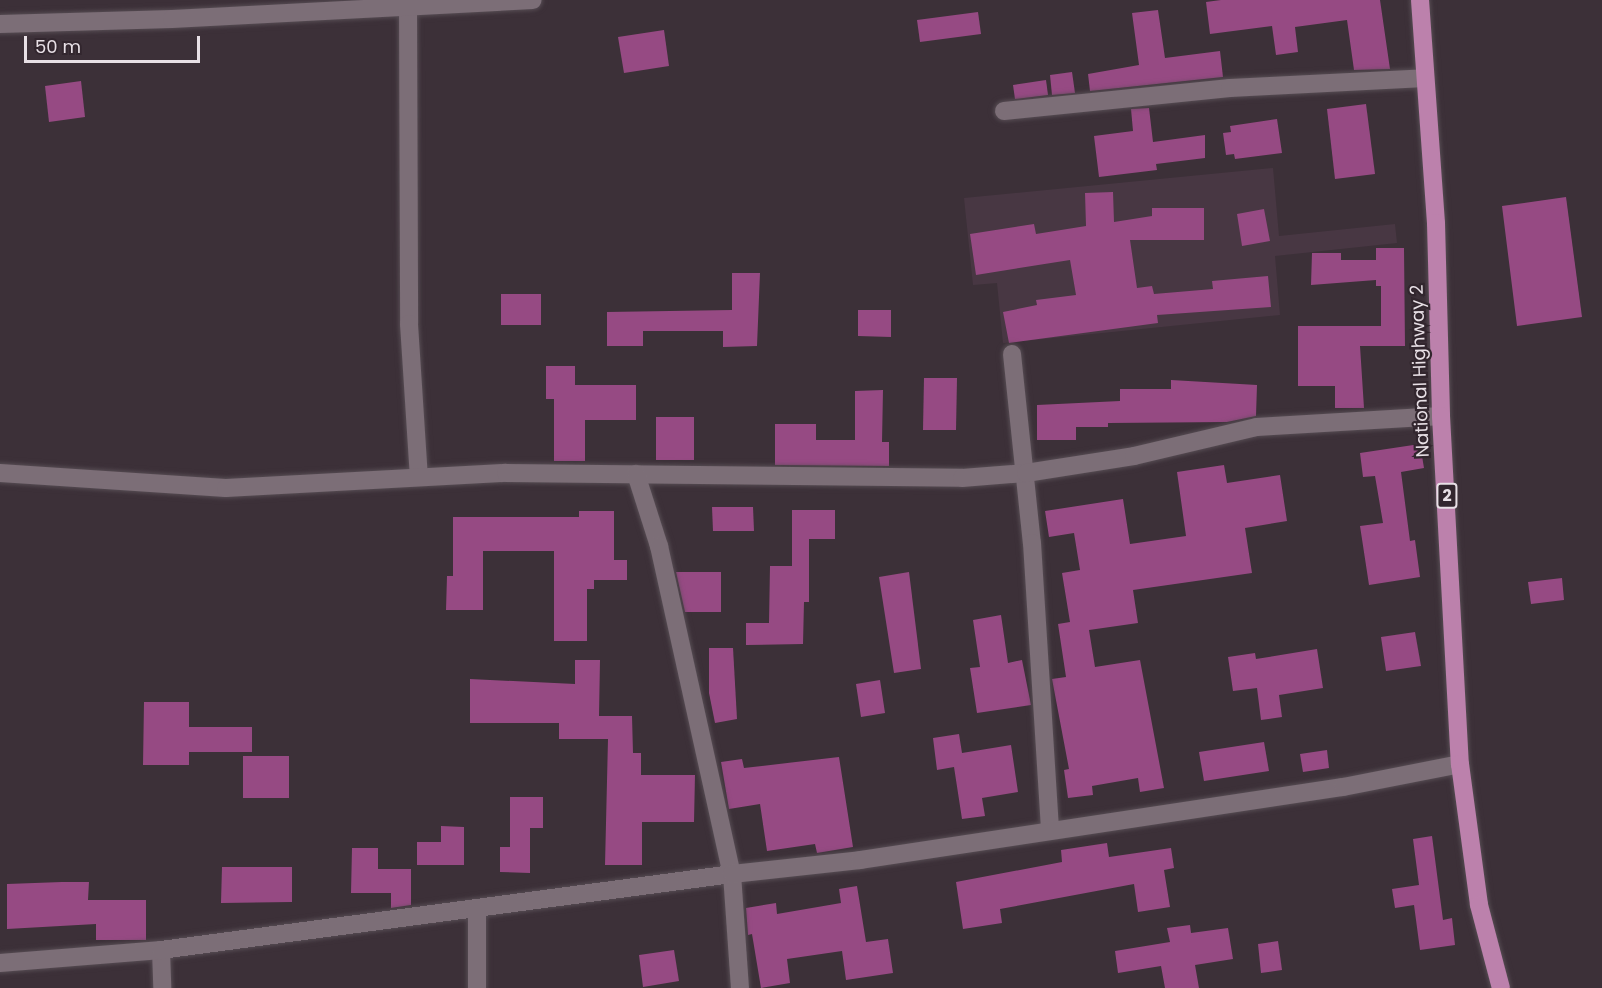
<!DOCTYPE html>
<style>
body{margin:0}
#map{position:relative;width:1602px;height:988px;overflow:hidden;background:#3c3038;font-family:Poppins,sans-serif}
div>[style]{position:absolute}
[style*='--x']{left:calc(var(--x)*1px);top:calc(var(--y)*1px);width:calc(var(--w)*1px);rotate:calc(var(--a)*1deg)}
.built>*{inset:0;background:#483743}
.building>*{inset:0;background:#964a83}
.roads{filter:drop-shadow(0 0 2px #564c53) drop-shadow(0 0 2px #564c53)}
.street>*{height:18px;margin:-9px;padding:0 9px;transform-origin:9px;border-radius:9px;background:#7c6e77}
.highway>*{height:18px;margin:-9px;padding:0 9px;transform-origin:9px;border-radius:9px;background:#bc81ac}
span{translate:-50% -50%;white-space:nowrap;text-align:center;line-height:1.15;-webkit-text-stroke:4.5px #32262e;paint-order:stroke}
.shield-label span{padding:2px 4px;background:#32262e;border:2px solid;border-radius:4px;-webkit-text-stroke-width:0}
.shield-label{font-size:16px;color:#e8e0e6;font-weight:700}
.street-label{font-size:18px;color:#e8e0e6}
.scale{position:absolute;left:24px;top:36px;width:176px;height:27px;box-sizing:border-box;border:3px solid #e8e0e6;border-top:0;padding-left:8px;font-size:18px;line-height:21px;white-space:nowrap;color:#e8e0e6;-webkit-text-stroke:4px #32262e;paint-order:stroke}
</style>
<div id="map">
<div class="built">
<div style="clip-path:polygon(1273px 168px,1279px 236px,1395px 224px,1397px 243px,1275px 256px,1280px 315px,1003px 343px,997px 283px,973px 285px,964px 198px)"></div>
</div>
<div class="building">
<div style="clip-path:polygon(1221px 0,1380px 0,1390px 69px,1354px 70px,1347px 20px,1295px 27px,1298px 52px,1276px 55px,1272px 26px,1210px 34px,1206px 2px)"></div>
<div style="clip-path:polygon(1158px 10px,1165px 58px,1220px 51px,1223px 77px,1090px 91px,1088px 74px,1139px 65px,1132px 13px)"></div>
<div style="clip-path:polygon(978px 12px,981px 34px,920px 42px,917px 20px)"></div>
<div style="clip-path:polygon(664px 30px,669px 66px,624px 73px,618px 37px)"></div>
<div style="clip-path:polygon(1072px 72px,1075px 93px,1052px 95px,1050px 75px)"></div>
<div style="clip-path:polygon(1046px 80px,1048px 95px,1015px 99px,1013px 85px)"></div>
<div style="clip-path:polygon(81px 81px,85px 117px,49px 122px,45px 86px)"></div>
<div style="clip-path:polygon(1366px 104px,1375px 174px,1335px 179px,1327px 109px)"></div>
<div style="clip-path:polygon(1149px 108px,1153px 142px,1205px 135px,1205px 158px,1156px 164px,1157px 170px,1099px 177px,1094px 136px,1133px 131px,1131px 109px)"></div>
<div style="clip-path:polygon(1277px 119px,1282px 153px,1235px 159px,1234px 154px,1226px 155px,1223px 133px,1231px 132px,1230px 126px)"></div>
<div style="clip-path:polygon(1113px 192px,1114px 222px,1152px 216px,1152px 208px,1204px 208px,1204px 240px,1130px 240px,1137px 288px,1152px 286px,1154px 294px,1213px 289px,1212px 281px,1268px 276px,1271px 307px,1157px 315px,1158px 323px,1009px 343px,1003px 312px,1037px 305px,1036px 300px,1076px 295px,1070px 260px,976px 275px,970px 234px,1034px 224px,1036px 234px,1086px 226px,1085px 193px)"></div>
<div style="clip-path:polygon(1566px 197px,1582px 317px,1517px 326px,1502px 206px)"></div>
<div style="clip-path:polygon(1264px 209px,1270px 241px,1242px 246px,1237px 214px)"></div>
<div style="clip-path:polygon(1376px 248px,1404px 248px,1405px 346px,1360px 346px,1364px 408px,1335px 408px,1335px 386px,1298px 386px,1298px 326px,1381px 326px,1381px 286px,1376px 286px,1376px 280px,1311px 285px,1312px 253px,1341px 253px,1341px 260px,1376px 260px)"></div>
<div style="clip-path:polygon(732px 273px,760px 273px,757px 346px,723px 347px,723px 331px,643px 331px,643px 346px,607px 346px,607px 312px,732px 310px)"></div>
<div style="clip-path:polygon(501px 294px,541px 294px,541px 325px,501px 325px)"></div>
<div style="clip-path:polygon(858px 310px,891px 310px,891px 337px,858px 336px)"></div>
<div style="clip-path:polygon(546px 366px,575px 366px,575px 385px,636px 385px,636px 420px,585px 420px,585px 461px,554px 461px,554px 399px,546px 399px)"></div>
<div style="clip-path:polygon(924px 378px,957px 378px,956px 430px,923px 430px)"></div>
<div style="clip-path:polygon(1171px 380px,1257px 385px,1256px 416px,1227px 422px,1108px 423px,1108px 427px,1076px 427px,1076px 440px,1037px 440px,1037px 405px,1120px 401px,1120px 389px,1171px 389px)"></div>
<div style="clip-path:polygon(883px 390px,882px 442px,889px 442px,889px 466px,775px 465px,775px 424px,816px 424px,816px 440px,855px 440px,855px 391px)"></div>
<div style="clip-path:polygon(656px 417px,694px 417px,694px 460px,656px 460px)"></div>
<div style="clip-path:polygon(1420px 444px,1424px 468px,1401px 472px,1410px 541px,1415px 540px,1420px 577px,1369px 585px,1360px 526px,1383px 523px,1375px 476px,1363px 477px,1360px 453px)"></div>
<div style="clip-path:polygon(1224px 465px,1227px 483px,1280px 475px,1287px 521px,1245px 528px,1252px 573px,1133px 590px,1138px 623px,1089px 630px,1095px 667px,1140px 660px,1164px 788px,1140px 792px,1138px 778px,1092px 786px,1093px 795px,1068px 798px,1064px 770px,1069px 769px,1052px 679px,1066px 677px,1058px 624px,1070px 622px,1062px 573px,1080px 570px,1074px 533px,1049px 537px,1045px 511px,1123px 499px,1130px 544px,1186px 536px,1177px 472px)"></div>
<div style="clip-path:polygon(712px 507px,753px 507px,754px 531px,713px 531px)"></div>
<div style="clip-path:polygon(792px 510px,835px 510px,835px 539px,809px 539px,809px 602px,804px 602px,803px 644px,746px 645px,746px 623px,769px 623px,770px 566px,792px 566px)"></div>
<div style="clip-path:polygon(579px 511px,614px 511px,614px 560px,627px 560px,627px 580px,594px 580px,594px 589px,587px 589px,587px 641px,554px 641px,554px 551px,483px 551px,483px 610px,446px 610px,447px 576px,453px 576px,453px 517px,579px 517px)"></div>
<div style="clip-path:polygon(676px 572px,721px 572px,721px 612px,685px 612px)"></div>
<div style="clip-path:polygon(909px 572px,921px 669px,894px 673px,879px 577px)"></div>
<div style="clip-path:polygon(1562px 578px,1564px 600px,1531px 604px,1528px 582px)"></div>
<div style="clip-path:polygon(1001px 615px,1008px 663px,1022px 660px,1031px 705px,977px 713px,970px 668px,980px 667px,973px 620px)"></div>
<div style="clip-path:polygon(1415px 632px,1421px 666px,1386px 671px,1381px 637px)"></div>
<div style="clip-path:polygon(709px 648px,733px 648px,737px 719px,715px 723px,709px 693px)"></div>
<div style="clip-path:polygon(1317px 649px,1323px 688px,1279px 695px,1282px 717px,1261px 720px,1257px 688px,1233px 691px,1228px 657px,1255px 653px,1256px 659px)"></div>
<div style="clip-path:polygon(575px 660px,600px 660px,599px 716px,632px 716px,633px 753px,641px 753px,641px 775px,695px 775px,694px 822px,642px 822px,642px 865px,605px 865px,608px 739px,559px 739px,559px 723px,470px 723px,470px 679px,575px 684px)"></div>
<div style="clip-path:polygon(880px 680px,885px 713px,861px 717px,856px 684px)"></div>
<div style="clip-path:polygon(144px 702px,189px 702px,189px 727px,252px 727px,252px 752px,189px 752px,189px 765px,143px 765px)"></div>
<div style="clip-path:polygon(959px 734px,962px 753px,1011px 745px,1018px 792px,982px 798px,985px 816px,962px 819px,954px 767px,937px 770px,933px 738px)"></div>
<div style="clip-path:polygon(1264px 742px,1269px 771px,1204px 781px,1199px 752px)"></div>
<div style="clip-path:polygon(1327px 750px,1329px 768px,1303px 772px,1300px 754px)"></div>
<div style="clip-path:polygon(243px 756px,289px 756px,289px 798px,243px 798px)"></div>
<div style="clip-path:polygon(839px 757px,853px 847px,817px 853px,815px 844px,767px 851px,760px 804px,729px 809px,721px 762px,742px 759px,744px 768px)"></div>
<div style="clip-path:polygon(510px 797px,543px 797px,543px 828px,530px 828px,530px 873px,500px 872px,500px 847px,510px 847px)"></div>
<div style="clip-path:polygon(441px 826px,464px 827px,464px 865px,417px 865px,417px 842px,441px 842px)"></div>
<div style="clip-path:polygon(1432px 836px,1443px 920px,1452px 918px,1455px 945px,1420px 950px,1414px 905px,1395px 908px,1392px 889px,1419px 885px,1413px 839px)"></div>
<div style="clip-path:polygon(1107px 843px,1109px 857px,1171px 848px,1174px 868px,1164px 870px,1170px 907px,1138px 912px,1134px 884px,1000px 909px,1002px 923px,963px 929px,956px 882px,1062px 862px,1061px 850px)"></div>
<div style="clip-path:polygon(352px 848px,378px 848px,378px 869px,411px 869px,411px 905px,391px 908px,391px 893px,351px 893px)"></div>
<div style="clip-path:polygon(222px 867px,292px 867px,292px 902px,221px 903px)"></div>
<div style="clip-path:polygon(62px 882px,89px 882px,88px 900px,146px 900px,146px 940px,96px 940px,96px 924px,7px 929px,7px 884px)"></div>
<div style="clip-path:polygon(857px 886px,866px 942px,888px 939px,893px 973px,846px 980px,842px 951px,787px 959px,790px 983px,761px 988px,752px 934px,748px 935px,746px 908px,776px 903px,777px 914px,841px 903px,839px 889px)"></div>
<div style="clip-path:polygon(1190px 925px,1191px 933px,1228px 928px,1233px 959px,1195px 965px,1199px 988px,1165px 988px,1161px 966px,1118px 973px,1115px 951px,1170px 942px,1167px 928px)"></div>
<div style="clip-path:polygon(1278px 941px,1282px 970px,1261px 973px,1258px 944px)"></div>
<div style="clip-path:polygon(674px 950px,679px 981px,643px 987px,639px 955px)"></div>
</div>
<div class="roads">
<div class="street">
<div style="--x:408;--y:0;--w:324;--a:89.8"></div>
<div style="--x:409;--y:324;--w:153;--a:86.3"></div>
<div style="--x:0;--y:24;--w:172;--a:-1.7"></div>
<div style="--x:172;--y:19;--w:361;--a:-3"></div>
<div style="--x:1004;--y:111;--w:227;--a:-5.8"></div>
<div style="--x:1230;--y:88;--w:195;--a:-2.9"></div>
<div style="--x:1012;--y:354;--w:190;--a:84"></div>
<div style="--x:1032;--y:543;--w:288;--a:86.4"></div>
<div style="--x:0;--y:473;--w:226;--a:3.8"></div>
<div style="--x:226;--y:488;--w:280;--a:-3.1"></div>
<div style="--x:506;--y:473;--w:456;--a:0.6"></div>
<div style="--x:962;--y:478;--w:64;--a:-4.5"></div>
<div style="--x:1026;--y:473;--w:109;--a:-8.9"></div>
<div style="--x:1134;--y:456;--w:126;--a:-13.3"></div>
<div style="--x:1257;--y:427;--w:184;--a:-3.4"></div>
<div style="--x:636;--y:474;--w:76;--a:72.3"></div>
<div style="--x:659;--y:546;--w:336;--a:77.5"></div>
<div style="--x:732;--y:874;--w:114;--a:86"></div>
<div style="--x:161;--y:950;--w:38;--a:88"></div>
<div style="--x:0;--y:963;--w:162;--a:-4.6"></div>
<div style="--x:161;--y:950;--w:576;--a:-7.58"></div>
<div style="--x:732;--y:874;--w:129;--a:-6.2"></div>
<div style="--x:860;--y:860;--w:488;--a:-8.6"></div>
<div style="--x:1343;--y:787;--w:119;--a:-11.1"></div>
<div style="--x:477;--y:988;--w:79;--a:-90"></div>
</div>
<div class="highway">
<div style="--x:1420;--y:0;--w:224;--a:85.9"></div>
<div style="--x:1436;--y:223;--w:193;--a:88.5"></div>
<div style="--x:1441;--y:416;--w:349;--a:86.9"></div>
<div style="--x:1460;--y:764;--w:142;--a:82.3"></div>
<div style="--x:1479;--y:905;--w:86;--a:75.2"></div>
</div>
</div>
<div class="shield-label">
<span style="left:1447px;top:496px">2</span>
</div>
<div class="street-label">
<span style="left:1420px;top:371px;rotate:-92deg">National Highway 2</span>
</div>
<div class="scale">50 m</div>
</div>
